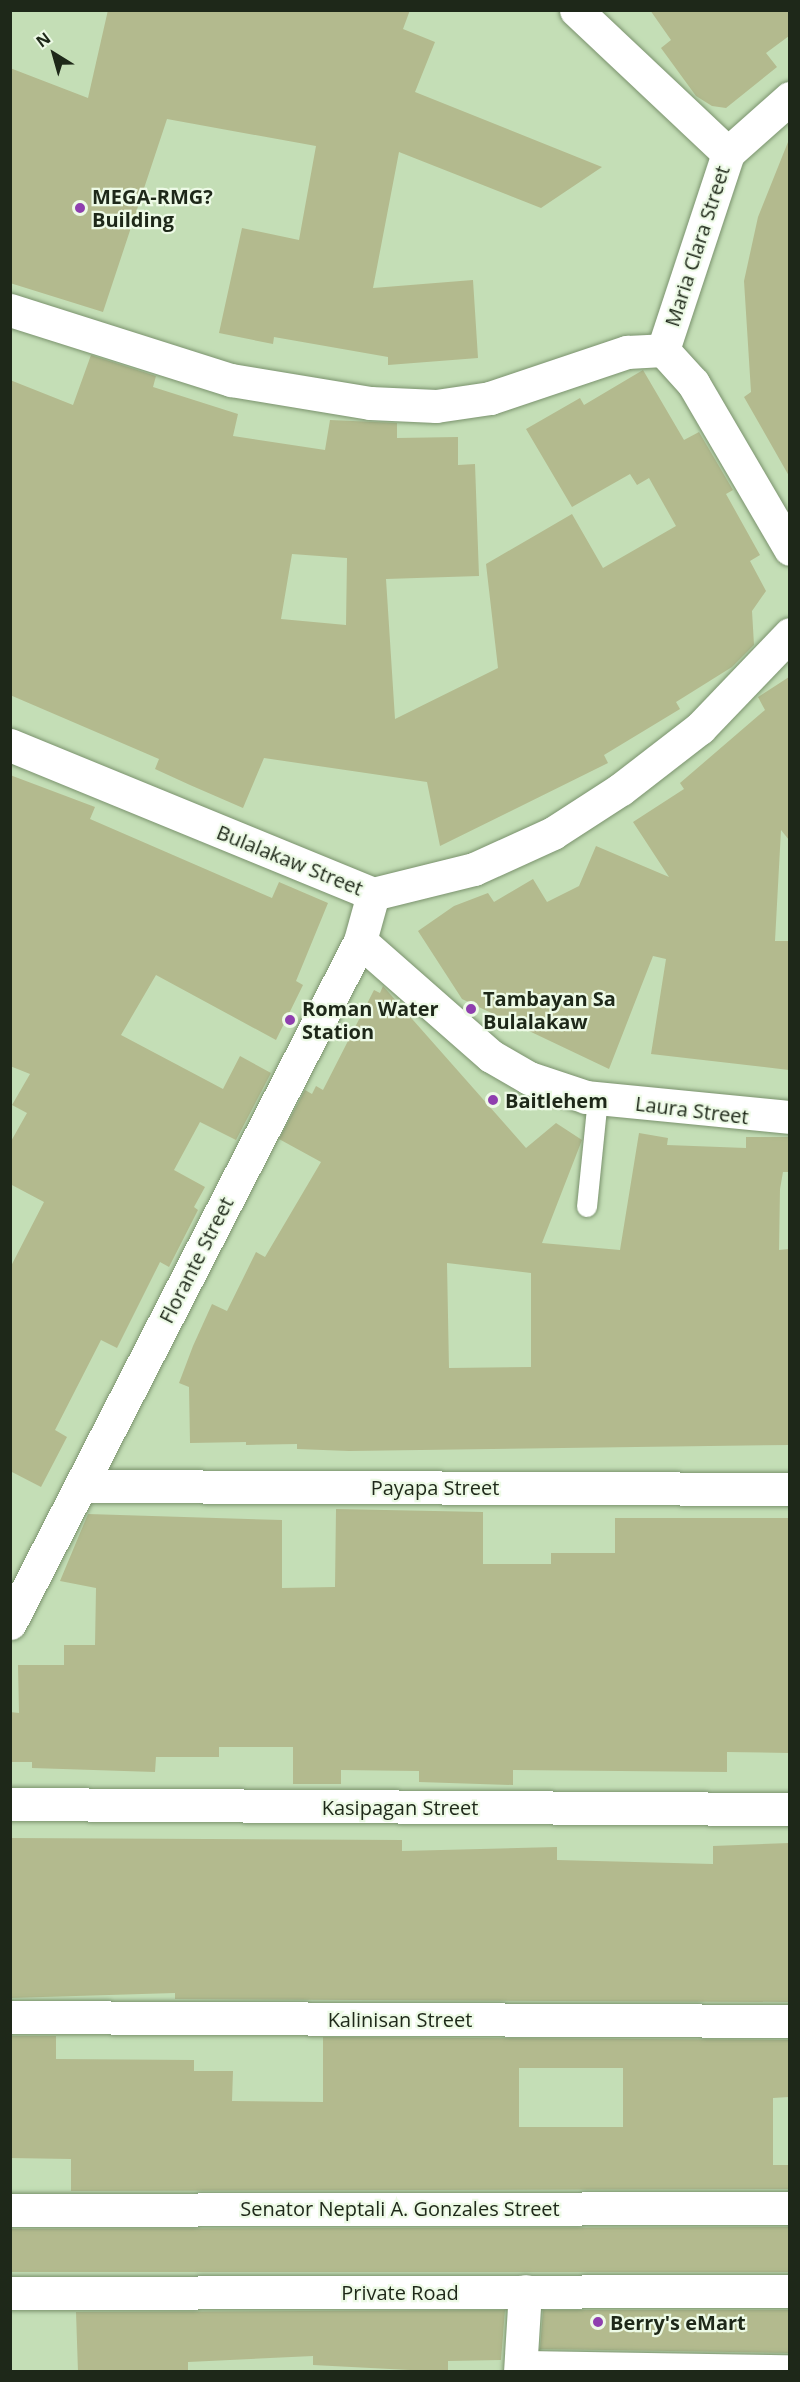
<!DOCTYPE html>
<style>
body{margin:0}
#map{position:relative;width:800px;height:2382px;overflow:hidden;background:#c4deb6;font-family:"Open Sans",sans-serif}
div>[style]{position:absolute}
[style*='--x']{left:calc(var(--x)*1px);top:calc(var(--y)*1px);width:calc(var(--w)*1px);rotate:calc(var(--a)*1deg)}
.building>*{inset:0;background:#b3ba8e}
.roads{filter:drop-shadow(0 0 2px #7a926d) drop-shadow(0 0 2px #7a926d)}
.service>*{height:20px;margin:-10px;padding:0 10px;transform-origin:10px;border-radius:10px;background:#fff}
.minor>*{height:33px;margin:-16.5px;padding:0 16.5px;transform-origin:16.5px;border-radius:16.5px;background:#fff}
.tertiary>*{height:33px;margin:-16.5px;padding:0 16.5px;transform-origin:16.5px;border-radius:16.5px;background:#fff}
.dots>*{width:16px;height:16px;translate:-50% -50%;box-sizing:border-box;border:3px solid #edfae6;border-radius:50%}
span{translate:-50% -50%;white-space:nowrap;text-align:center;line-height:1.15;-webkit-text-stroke:4.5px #edfae6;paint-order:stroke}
.poi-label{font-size:20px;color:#1e2819;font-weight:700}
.left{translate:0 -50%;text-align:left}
.street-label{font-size:20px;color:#1e2819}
.frame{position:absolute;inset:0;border:12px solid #1e2819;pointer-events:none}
.north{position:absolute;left:24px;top:24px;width:60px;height:60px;-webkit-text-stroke:4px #edfae6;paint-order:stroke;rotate:323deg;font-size:16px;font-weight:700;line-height:24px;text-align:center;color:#1e2819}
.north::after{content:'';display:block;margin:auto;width:21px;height:27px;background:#1e2819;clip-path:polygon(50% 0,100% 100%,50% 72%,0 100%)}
</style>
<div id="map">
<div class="building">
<div style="clip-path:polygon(108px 10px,410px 10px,403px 29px,435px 42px,415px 92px,602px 167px,541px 208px,399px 152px,373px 288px,473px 280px,478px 358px,388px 365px,388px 357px,274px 337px,273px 344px,219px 333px,242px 228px,299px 240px,316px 146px,167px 119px,103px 312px,10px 283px,10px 68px,88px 98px)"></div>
<div style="clip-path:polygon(650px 10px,789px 10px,789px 36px,766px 53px,777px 67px,726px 108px,712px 106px,696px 96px,661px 48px,671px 40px)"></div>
<div style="clip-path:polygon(788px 142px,789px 142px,789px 476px,744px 397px,751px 392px,744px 281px,758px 217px)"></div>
<div style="clip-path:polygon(evenodd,91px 355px,156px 376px,153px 387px,238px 414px,233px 436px,325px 450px,330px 420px,397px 423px,397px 438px,458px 437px,458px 465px,475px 464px,479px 576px,386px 579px,395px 719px,498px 668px,486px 564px,572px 514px,603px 568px,676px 526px,649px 478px,637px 485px,630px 474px,572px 507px,526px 429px,580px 398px,584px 405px,643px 370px,684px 440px,699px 432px,733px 490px,726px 494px,760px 555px,750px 561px,766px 591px,752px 611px,754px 645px,732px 667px,676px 702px,680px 709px,604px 755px,608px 763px,440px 846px,427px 782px,264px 758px,243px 808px,190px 785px,155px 769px,159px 759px,10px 695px,10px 380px,73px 405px,91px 355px,292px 554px,347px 558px,346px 625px,281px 619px,292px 554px)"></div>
<div style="clip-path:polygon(789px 677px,789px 840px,781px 830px,775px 941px,789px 941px,789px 1070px,651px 1054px,666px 959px,653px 956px,609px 1069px,462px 999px,418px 931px,454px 906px,488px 893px,494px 902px,533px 879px,547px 902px,579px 886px,596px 846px,669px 877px,633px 822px,684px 789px,680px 783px,765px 710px,758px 697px)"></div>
<div style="clip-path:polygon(10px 775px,95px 807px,90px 819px,272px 898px,279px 882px,328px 903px,296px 981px,303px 985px,276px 1040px,156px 975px,121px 1035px,223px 1089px,240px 1056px,271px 1073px,236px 1140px,200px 1122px,174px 1170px,205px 1187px,194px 1207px,198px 1210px,169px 1267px,160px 1262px,117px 1348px,101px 1340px,55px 1430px,67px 1437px,41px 1487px,10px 1471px,10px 1268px,44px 1202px,10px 1184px,10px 1143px,27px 1113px,12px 1105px,30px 1074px,10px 1066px)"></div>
<div style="clip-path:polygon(evenodd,383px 986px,526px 1148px,556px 1123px,582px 1140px,542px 1243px,620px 1250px,639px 1133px,668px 1138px,667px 1145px,746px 1148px,746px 1137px,789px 1137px,789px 1172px,783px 1172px,780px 1189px,779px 1250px,789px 1249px,789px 1445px,349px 1451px,297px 1449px,297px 1444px,246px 1445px,246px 1442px,190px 1443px,189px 1387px,179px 1383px,193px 1346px,212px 1304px,227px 1311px,256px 1252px,265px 1257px,321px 1162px,279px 1139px,305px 1090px,312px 1094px,316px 1086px,323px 1090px,374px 990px,380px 993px,383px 986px,447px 1263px,531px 1273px,531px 1367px,449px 1368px,447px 1263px)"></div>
<div style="clip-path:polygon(336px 1509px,483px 1512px,483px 1564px,551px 1564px,551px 1553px,615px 1553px,615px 1518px,789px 1518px,789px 1753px,727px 1752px,727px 1772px,513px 1770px,513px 1785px,419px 1782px,419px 1771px,341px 1770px,341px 1784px,293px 1784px,293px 1747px,219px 1747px,219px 1757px,156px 1757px,155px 1772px,32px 1768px,32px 1762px,10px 1762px,10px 1712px,19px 1713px,18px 1665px,64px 1665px,64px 1645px,95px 1645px,96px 1588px,60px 1581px,88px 1514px,282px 1520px,282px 1588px,335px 1587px)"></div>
<div style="clip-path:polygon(10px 1838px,402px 1840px,402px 1851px,557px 1847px,557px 1860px,713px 1864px,713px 1846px,789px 1843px,789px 2002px,175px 1999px,175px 1993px,10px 1998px)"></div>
<div style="clip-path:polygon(evenodd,10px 2036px,56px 2036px,56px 2059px,194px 2060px,194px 2071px,233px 2071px,232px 2101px,323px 2102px,323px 2037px,789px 2040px,789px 2097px,773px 2098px,773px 2165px,789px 2165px,789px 2189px,71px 2191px,71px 2159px,10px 2158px,10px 2036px,519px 2068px,623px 2068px,623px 2127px,519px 2127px,519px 2068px)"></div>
<div style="clip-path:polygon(789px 2227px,789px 2272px,10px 2272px,10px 2229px)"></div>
<div style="clip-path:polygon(505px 2310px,501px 2360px,448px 2361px,448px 2372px,313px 2365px,313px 2356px,188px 2362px,188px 2372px,78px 2372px,76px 2312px)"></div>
<div style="clip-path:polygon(543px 2310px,789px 2310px,789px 2353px,540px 2349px)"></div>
</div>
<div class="roads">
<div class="service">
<div style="--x:587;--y:1207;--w:110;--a:-84.2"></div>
<div style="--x:521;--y:2361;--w:269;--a:0.9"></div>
</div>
<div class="minor">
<div style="--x:576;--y:10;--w:209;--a:43.3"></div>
<div style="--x:663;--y:350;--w:207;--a:-71.7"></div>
<div style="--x:728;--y:153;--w:83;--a:-41.6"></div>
<div style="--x:10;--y:745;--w:392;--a:22.3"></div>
<div style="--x:373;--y:894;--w:104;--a:-13.9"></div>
<div style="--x:474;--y:869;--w:87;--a:-24.5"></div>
<div style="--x:553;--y:833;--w:81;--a:-32.9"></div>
<div style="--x:621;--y:789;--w:100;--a:-37.7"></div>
<div style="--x:700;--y:728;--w:130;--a:-46.2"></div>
<div style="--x:360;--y:941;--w:174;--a:41.3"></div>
<div style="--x:491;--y:1056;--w:44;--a:30.1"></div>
<div style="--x:529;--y:1078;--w:60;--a:18.4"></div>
<div style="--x:586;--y:1097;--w:205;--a:5.6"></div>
<div style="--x:81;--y:1486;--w:709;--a:0.24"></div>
<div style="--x:10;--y:1623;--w:767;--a:-62.83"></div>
<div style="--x:360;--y:941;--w:49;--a:-74.5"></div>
<div style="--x:10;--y:1804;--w:780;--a:0.37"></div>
<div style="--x:10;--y:2017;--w:780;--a:0.29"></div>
<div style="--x:10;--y:2210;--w:780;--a:-0.15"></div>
<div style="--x:10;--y:2293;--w:780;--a:-0.15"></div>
<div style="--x:520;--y:2372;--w:81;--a:-86.5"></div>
</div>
<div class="tertiary">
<div style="--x:10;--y:310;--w:232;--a:17.6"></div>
<div style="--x:231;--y:380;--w:141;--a:9.4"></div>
<div style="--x:370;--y:403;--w:66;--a:2.6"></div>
<div style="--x:436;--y:406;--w:55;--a:-8.4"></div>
<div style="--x:490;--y:398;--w:145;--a:-18.6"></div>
<div style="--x:627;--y:352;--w:36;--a:-3"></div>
<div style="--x:663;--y:350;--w:45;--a:47.7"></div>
<div style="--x:693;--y:383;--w:192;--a:59.7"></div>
</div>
</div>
<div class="dots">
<div style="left:80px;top:208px;background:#8f3faf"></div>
<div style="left:471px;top:1009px;background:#8f3faf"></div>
<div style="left:290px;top:1020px;background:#8f3faf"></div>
<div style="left:493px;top:1100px;background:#8f3faf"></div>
<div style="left:598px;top:2322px;background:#8f3faf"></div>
</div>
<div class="poi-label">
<span class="left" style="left:92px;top:208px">MEGA-RMG?<br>Building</span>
<span class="left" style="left:483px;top:1010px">Tambayan Sa<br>Bulalakaw</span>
<span class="left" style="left:302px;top:1020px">Roman Water<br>Station</span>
<span class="left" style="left:505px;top:1100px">Baitlehem</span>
<span class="left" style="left:610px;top:2322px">Berry's eMart</span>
</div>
<div class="street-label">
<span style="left:697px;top:246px;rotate:-72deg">Maria Clara Street</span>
<span style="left:290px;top:860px;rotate:22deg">Bulalakaw Street</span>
<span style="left:692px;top:1110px;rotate:7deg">Laura Street</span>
<span style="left:196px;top:1260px;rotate:-63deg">Florante Street</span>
<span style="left:435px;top:1487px">Payapa Street</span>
<span style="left:400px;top:1807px">Kasipagan Street</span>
<span style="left:400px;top:2019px">Kalinisan Street</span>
<span style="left:400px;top:2208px">Senator Neptali A. Gonzales Street</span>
<span style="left:400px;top:2292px">Private Road</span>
</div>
<div class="frame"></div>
<div class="north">N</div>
</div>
